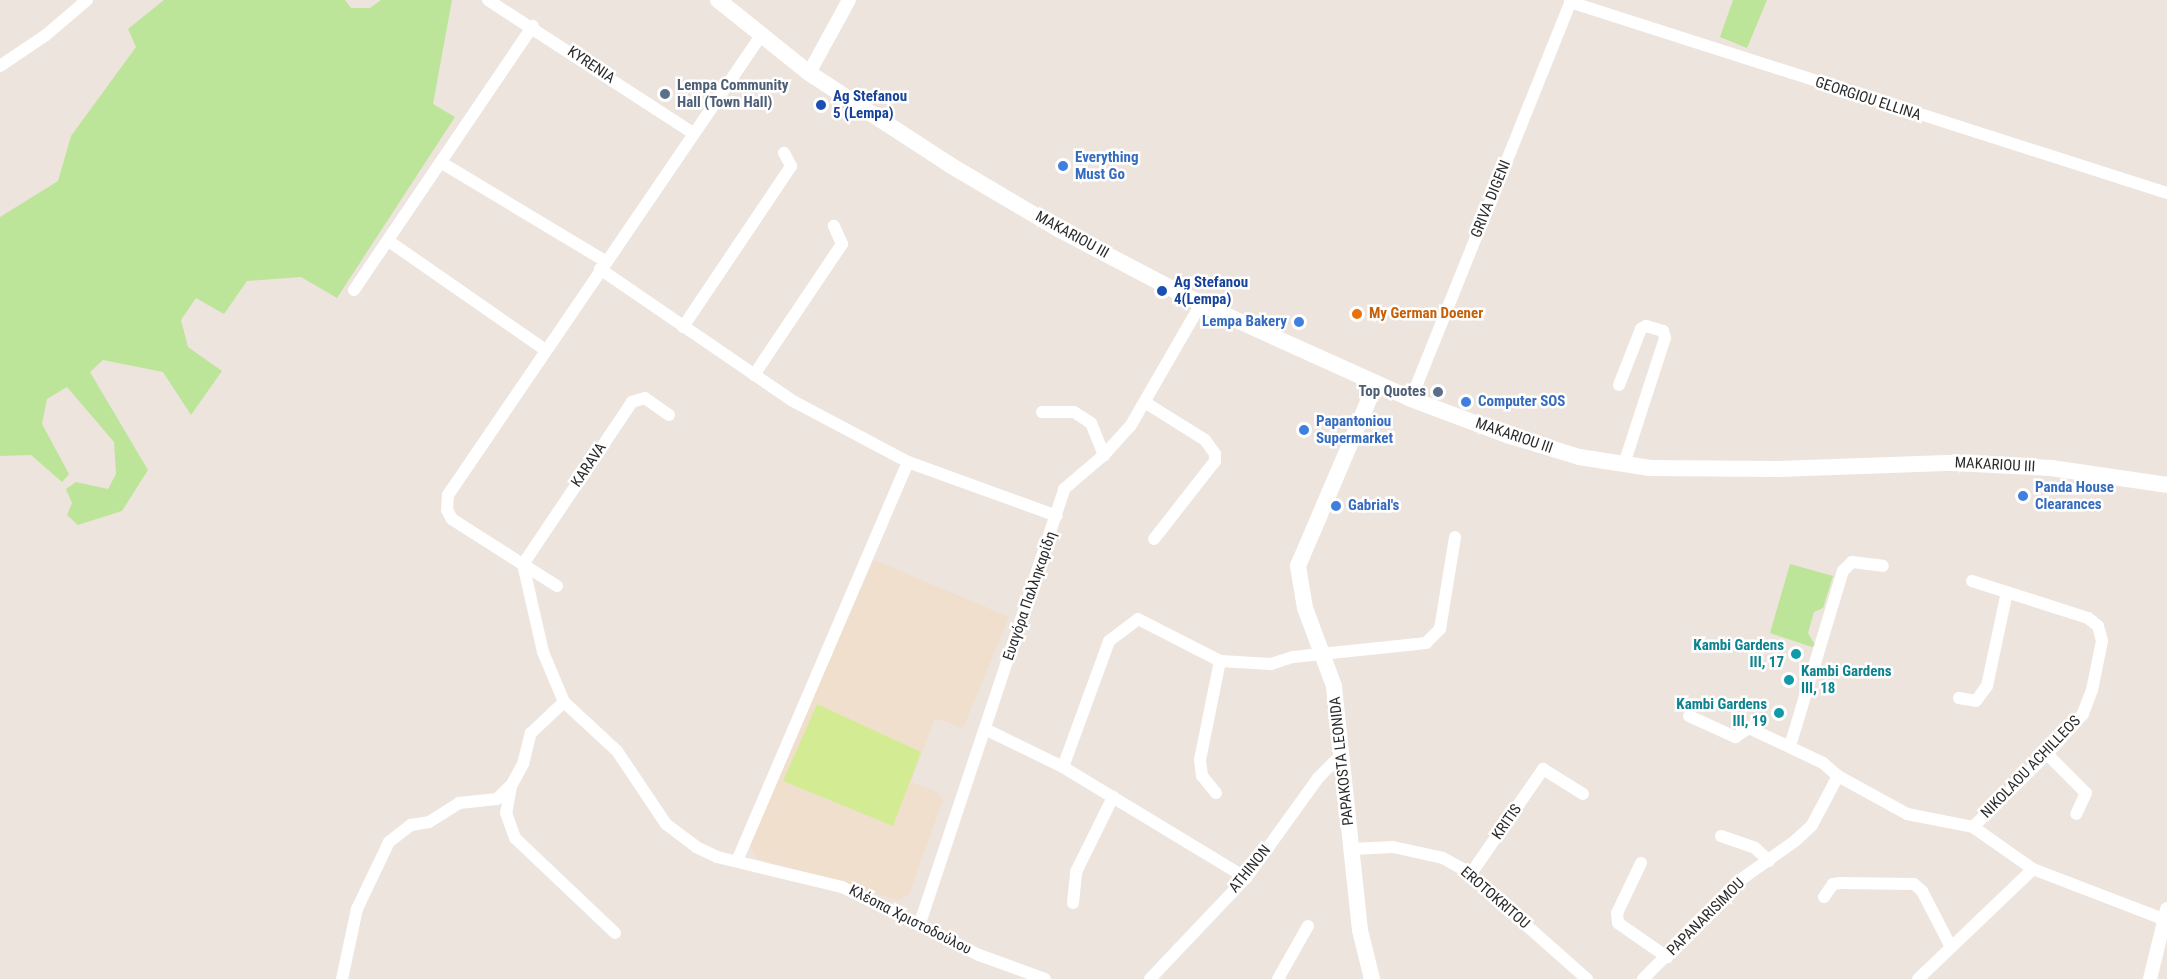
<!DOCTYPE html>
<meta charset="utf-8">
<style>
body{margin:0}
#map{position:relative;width:2167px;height:979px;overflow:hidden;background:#ede4dd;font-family:"Roboto Condensed",sans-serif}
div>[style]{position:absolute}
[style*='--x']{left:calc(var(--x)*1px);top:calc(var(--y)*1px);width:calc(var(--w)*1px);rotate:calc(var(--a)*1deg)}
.education>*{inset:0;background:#efdfcc}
.green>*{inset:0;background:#bde599}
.pitch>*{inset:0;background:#d3ec94}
.minor>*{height:12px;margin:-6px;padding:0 6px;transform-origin:6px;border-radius:6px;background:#fff}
.tertiary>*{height:14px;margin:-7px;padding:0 7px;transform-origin:7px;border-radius:7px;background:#fff}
.secondary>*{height:16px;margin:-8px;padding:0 8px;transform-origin:8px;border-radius:8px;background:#fff}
.dots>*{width:16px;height:16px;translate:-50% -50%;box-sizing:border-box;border:3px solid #fff;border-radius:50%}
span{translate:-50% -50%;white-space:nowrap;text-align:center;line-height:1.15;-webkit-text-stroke:5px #fff;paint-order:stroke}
.street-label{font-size:15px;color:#2b2b2b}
.service-label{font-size:15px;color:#4e5e75;font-weight:700}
.left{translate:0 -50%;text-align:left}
.right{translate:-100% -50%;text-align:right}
.transit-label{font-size:15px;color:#164399;font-weight:700}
.shop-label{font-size:15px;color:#366cbe;font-weight:700}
.food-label{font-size:15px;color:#c56008;font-weight:700}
.culture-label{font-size:15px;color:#0d838f;font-weight:700}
</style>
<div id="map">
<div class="education">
<div style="clip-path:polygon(874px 560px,1009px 617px,963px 728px,935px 718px,911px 782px,937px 792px,943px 800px,909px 894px,898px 900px,756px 858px,749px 843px)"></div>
</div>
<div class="green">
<div style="clip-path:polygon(164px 0,345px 0,351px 8px,370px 8px,381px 0,452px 0,433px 104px,455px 117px,337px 298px,301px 277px,247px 281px,224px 314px,196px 298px,181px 320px,188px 347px,222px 371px,191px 415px,163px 372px,103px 360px,90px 372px,148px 470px,122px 511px,78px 525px,67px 515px,72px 503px,66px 489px,76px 482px,108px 489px,116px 474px,114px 442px,67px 387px,47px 399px,42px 424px,69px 474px,62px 482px,31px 455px,0 456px,0 217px,58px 181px,71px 136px,136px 47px,128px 29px)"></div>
<div style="clip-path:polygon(1733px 0,1767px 0,1747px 48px,1720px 37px)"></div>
<div style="clip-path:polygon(1790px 564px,1833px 576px,1823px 608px,1814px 612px,1808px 633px,1815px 645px,1812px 647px,1770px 633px)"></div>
</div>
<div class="pitch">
<div style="clip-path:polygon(817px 704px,921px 752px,893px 826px,783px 781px)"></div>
</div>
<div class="minor">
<div style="--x:488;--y:0;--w:244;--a:33"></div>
<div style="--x:1570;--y:2;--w:627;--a:17.74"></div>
<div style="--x:0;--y:66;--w:55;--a:-34"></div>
<div style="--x:46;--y:35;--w:54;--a:-40.5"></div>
<div style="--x:442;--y:163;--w:190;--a:31"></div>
<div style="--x:390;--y:242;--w:188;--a:34.8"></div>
<div style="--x:600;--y:269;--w:232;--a:34.4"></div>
<div style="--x:791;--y:400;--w:132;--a:27.9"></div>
<div style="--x:908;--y:462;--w:158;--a:19.9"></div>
<div style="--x:354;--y:290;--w:319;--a:-55.9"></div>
<div style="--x:683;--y:327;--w:194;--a:-56.1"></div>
<div style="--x:791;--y:166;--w:15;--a:-118"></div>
<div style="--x:754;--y:375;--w:158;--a:-56.1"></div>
<div style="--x:842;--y:244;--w:20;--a:-114"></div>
<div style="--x:1619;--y:385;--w:60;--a:-68.6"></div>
<div style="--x:1641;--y:329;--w:6;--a:-31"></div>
<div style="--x:1646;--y:326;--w:18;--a:16"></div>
<div style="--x:1663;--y:331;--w:7;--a:74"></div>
<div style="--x:1665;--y:338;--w:133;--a:108"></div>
<div style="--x:1411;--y:399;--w:430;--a:-68.1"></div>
<div style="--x:1146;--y:403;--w:70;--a:32.1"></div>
<div style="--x:1205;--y:440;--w:17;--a:54"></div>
<div style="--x:1215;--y:454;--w:7;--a:90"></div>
<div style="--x:1215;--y:461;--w:99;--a:128"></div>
<div style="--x:1042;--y:412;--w:32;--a:0"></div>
<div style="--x:1074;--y:412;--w:20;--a:33"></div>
<div style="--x:1091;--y:423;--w:35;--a:68"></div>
<div style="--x:669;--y:415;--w:29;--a:-145"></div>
<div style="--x:645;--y:398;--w:14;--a:163"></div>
<div style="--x:632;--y:402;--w:195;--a:123.9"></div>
<div style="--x:523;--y:564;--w:90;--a:77.2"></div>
<div style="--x:543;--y:652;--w:54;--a:67.2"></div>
<div style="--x:564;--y:702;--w:72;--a:42.8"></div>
<div style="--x:617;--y:751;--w:88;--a:56.1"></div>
<div style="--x:666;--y:824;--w:38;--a:37"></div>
<div style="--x:696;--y:847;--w:23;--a:25"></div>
<div style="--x:717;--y:857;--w:129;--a:13.5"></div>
<div style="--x:842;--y:887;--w:153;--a:26.4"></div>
<div style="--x:979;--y:955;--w:70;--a:20"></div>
<div style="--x:1972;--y:581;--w:122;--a:17.7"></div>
<div style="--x:2088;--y:618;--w:13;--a:39"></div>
<div style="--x:2098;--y:626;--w:16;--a:75"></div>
<div style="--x:2102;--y:641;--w:50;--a:101.5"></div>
<div style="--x:2092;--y:690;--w:26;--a:111"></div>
<div style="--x:2083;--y:714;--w:54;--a:132"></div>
<div style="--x:2047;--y:754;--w:104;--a:135.4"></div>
<div style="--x:557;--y:586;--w:125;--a:-147.5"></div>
<div style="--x:452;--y:519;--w:10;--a:-119"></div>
<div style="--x:447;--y:510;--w:15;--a:-86"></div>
<div style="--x:448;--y:495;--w:554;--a:-55.74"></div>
<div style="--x:1959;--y:698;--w:17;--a:10"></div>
<div style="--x:1976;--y:701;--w:19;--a:-54"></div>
<div style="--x:1987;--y:686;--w:96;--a:-78"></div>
<div style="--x:1689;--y:716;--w:51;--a:24.5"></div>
<div style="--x:1735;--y:737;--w:17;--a:-33"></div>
<div style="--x:1749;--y:728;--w:82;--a:25.3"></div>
<div style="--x:1823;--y:763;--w:20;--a:41"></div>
<div style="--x:1838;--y:776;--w:79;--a:28.8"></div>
<div style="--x:1907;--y:814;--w:67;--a:11.1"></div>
<div style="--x:1973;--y:827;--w:73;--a:35"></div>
<div style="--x:2033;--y:869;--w:139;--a:21"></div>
<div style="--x:985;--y:729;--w:87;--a:26"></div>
<div style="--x:1063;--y:767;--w:214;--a:31.2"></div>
<div style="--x:1790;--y:746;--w:183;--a:-73.2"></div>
<div style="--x:1843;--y:571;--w:13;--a:-45"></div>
<div style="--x:1852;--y:562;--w:31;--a:7"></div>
<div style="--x:2047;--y:754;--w:55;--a:45"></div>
<div style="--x:2086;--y:793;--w:23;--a:115"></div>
<div style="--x:1063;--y:767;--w:134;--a:-69.9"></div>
<div style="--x:1109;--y:641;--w:36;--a:-37"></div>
<div style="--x:1138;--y:619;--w:92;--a:27.1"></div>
<div style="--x:1220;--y:661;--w:51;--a:3.4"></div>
<div style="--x:1271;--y:664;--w:23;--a:-18"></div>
<div style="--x:1293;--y:657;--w:134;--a:-6"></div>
<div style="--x:1426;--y:643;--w:20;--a:-45"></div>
<div style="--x:1440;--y:629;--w:93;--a:-80.7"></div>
<div style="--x:511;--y:786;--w:27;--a:100"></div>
<div style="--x:506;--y:813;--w:27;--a:70"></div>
<div style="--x:515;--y:838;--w:138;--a:43.5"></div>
<div style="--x:1216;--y:793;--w:22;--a:-129"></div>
<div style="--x:1202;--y:776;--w:16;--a:-97"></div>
<div style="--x:1200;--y:760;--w:101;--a:-78.6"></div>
<div style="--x:1721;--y:836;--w:36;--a:19"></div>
<div style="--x:1755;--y:848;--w:19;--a:43"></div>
<div style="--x:1352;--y:849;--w:41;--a:-2.8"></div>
<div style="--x:1393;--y:847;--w:51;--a:12.4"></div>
<div style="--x:1443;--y:858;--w:23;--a:29"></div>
<div style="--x:1463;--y:869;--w:166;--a:41.6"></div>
<div style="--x:737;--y:861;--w:434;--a:-66.8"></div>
<div style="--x:1641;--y:863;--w:55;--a:115.6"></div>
<div style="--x:1617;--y:913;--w:10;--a:84"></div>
<div style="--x:1618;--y:923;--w:60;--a:34.8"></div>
<div style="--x:1470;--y:875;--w:129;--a:-55.4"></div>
<div style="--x:1543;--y:769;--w:47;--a:32"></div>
<div style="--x:1824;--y:897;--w:16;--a:-55"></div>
<div style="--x:1833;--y:884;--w:8;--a:-7"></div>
<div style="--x:1841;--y:883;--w:73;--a:0.8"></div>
<div style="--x:1914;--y:884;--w:11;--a:41"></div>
<div style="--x:1922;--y:891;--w:61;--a:62.6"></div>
<div style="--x:1073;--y:903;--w:31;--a:-84"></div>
<div style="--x:1076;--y:872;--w:84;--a:-63.7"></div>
<div style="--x:920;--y:923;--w:457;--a:-71.6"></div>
<div style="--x:1064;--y:489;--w:52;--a:-40.4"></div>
<div style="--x:1104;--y:455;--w:40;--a:-48"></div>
<div style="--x:1131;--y:425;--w:140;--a:-60"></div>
<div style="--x:342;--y:979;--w:72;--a:-77.9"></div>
<div style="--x:357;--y:909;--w:74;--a:-64.5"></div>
<div style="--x:389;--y:842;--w:28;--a:-38"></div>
<div style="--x:411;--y:825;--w:18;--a:-9"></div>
<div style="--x:429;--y:822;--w:36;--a:-32"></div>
<div style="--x:459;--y:803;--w:38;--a:-6"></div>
<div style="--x:497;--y:799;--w:21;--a:-45"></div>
<div style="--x:512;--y:784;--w:23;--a:-61"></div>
<div style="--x:523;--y:764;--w:32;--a:-76"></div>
<div style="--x:531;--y:733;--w:45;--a:-43.2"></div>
<div style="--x:1150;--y:979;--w:139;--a:-46.5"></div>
<div style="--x:1246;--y:878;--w:123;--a:-54.2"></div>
<div style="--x:1318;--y:778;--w:34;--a:-45"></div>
<div style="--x:1278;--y:979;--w:61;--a:-60.5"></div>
<div style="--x:1643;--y:979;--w:142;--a:-45.3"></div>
<div style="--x:1743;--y:878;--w:64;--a:-35.4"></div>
<div style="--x:1795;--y:841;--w:23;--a:-43"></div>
<div style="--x:1812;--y:825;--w:55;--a:-62"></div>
<div style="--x:1918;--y:979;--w:159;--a:-43.7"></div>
</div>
<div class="tertiary">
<div style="--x:809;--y:73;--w:83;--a:-61.3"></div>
<div style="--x:2150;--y:979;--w:72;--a:-76.3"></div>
</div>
<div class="secondary">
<div style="--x:718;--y:0;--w:117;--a:38.7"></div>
<div style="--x:809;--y:73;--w:168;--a:33.1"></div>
<div style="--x:950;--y:165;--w:128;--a:30.6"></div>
<div style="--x:1060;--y:230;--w:159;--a:27.7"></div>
<div style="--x:1201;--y:304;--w:230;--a:24.3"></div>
<div style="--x:1411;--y:399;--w:103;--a:20.6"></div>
<div style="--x:1507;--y:435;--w:75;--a:17"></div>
<div style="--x:1579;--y:457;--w:72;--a:8.8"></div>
<div style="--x:1650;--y:468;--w:127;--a:0.5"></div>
<div style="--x:1777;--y:469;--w:176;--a:-2"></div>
<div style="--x:1953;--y:463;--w:98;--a:2.9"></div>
<div style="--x:2051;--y:468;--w:117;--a:8.3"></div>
<div style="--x:1372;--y:979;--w:50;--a:-103.8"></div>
<div style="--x:1360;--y:930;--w:245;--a:-96.1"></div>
<div style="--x:1334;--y:686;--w:83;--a:-110.4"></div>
<div style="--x:1305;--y:608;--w:43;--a:-99.5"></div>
<div style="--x:1298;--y:566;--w:199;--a:-66.9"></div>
</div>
<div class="dots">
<div style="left:665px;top:94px;background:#5c6f8a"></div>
<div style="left:821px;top:105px;background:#1a4fb4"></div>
<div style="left:1063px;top:166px;background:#3f7fe0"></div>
<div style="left:1162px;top:291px;background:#1a4fb4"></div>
<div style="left:1357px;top:314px;background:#e8710a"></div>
<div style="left:1299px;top:322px;background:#3f7fe0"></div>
<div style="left:1438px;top:392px;background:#5c6f8a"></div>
<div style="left:1466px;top:402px;background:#3f7fe0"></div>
<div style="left:1304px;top:430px;background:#3f7fe0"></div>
<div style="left:2023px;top:496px;background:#3f7fe0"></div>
<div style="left:1336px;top:506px;background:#3f7fe0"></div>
<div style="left:1796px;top:654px;background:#0f9aa8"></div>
<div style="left:1789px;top:680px;background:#0f9aa8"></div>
<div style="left:1779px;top:713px;background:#0f9aa8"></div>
</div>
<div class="street-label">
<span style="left:591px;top:65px;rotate:34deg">KYRENIA</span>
<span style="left:1868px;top:99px;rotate:18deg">GEORGIOU ELLINA</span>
<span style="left:1491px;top:199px;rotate:-68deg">GRIVA DIGENI</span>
<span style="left:1072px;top:235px;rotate:29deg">MAKARIOU III</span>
<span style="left:1514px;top:436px;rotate:19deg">MAKARIOU III</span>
<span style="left:589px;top:465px;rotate:-56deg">KARAVA</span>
<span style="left:1995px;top:465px;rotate:3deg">MAKARIOU III</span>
<span style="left:1030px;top:596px;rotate:-71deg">Ευαγόρα Παλληκαρίδη</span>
<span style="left:1342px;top:761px;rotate:-96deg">PAPAKOSTA LEONIDA</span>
<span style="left:2031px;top:767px;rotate:-46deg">NIKOLAOU ACHILLEOS</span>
<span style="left:1507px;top:822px;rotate:-55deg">KRITIS</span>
<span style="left:1250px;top:869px;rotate:-51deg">ATHINON</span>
<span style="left:1495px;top:898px;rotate:41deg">EROTOKRITOU</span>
<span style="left:1706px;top:917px;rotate:-45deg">PAPANARISIMOU</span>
<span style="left:910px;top:920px;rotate:27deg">Κλέοπα Χριστοδούλου</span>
</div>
<div class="service-label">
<span class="left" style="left:677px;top:94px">Lempa Community<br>Hall (Town Hall)</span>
<span class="right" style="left:1426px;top:392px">Top Quotes</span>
</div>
<div class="transit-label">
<span class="left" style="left:833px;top:105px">Ag Stefanou<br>5 (Lempa)</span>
<span class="left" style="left:1174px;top:291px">Ag Stefanou<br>4(Lempa)</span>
</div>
<div class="shop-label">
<span class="left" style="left:1075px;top:166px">Everything<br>Must Go</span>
<span class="right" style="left:1287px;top:322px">Lempa Bakery</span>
<span class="left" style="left:1478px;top:402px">Computer SOS</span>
<span class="left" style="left:1316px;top:430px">Papantoniou<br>Supermarket</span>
<span class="left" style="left:2035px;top:496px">Panda House<br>Clearances</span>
<span class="left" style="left:1348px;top:506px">Gabrial's</span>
</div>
<div class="food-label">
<span class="left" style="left:1369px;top:314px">My German Doener</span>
</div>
<div class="culture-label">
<span class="right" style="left:1784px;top:654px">Kambi Gardens<br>III, 17</span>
<span class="left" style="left:1801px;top:680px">Kambi Gardens<br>III, 18</span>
<span class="right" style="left:1767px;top:713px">Kambi Gardens<br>III, 19</span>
</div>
</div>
